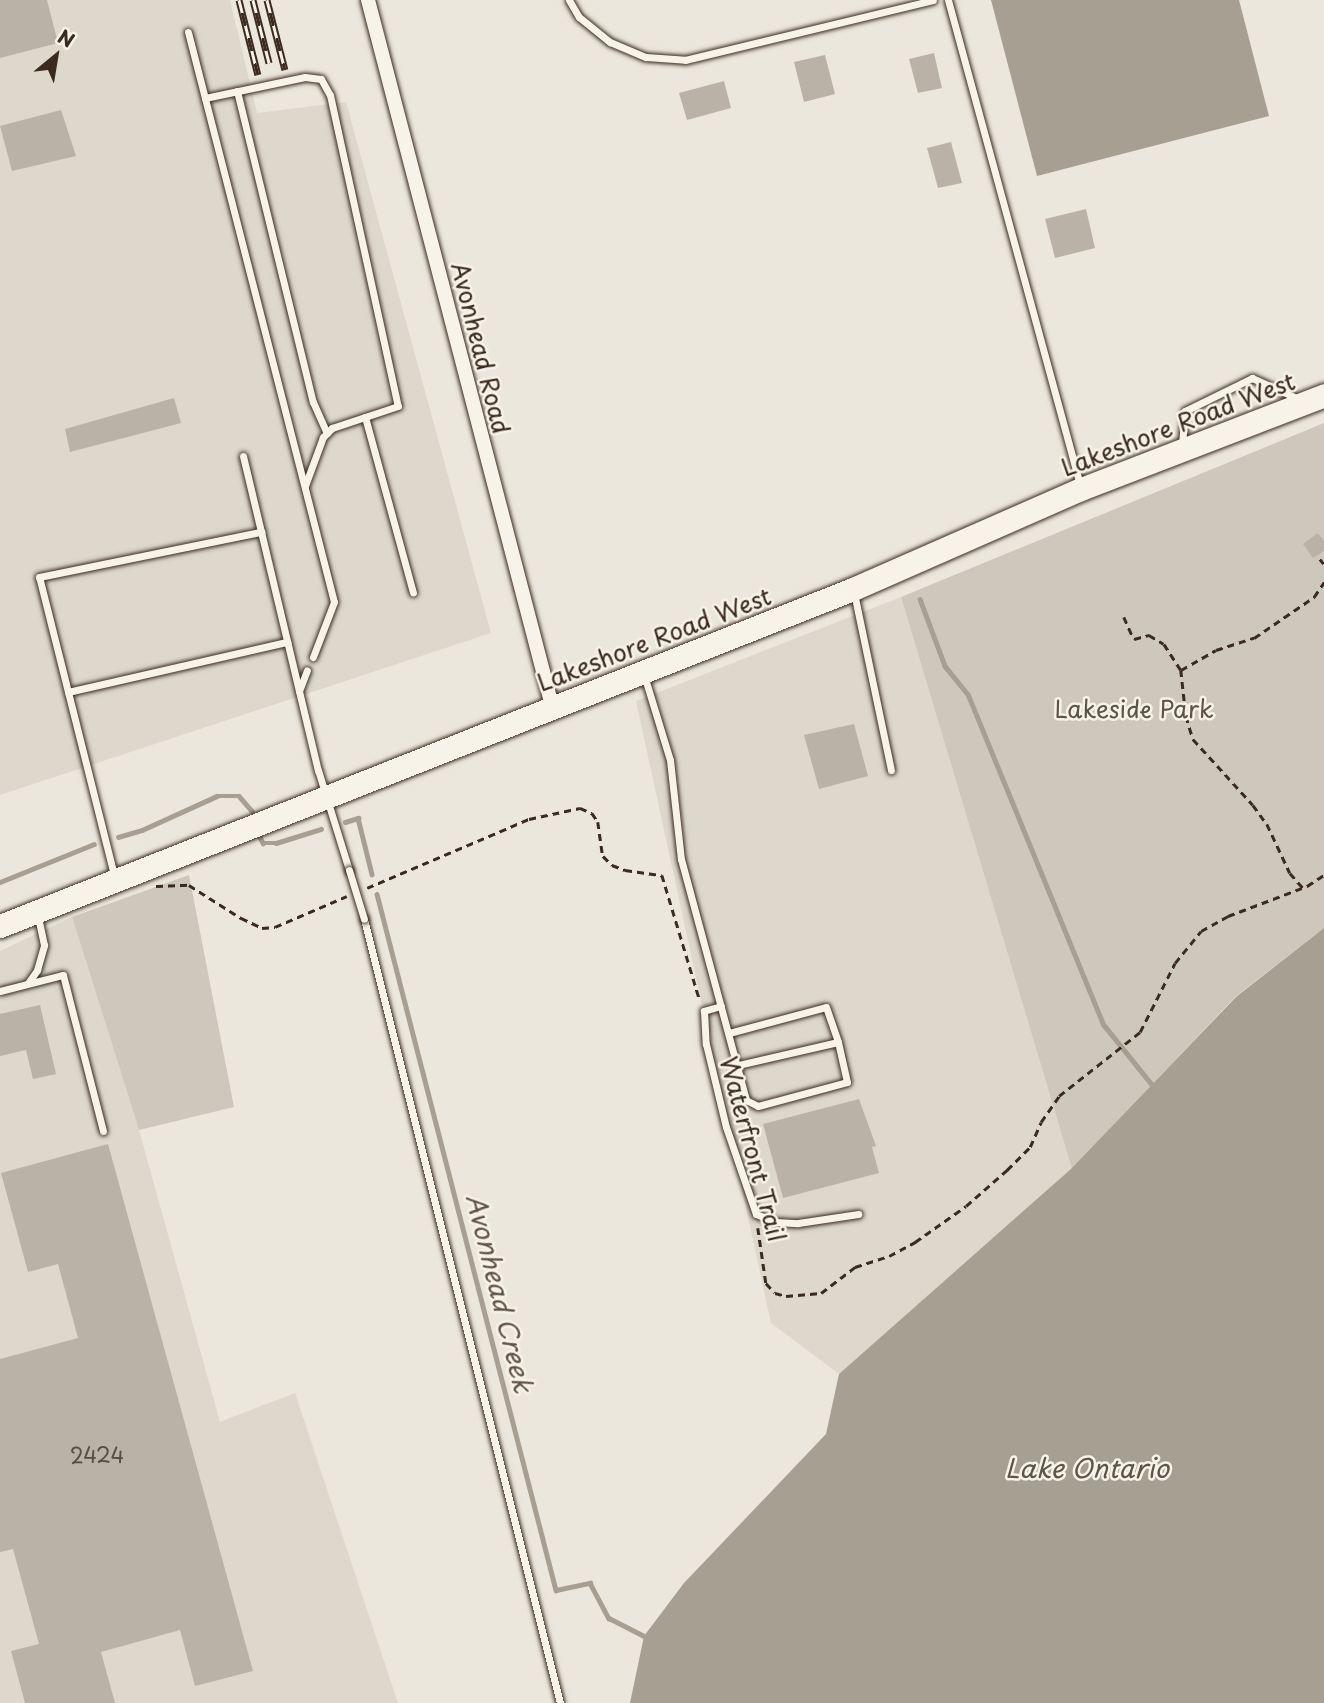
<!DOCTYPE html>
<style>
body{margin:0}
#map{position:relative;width:1324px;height:1703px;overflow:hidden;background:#ece7dc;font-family:"Playpen Sans",sans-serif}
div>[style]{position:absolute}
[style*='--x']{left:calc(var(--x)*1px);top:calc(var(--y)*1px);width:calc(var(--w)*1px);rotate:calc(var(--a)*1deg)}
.built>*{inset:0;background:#ddd7cc}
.green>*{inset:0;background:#cec8bc}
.water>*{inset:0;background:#a89f93}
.stream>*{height:4.5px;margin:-2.25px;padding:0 2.25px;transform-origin:2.25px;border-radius:2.25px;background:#a89f93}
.building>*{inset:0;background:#bab2a7}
.path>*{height:2.5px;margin-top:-1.25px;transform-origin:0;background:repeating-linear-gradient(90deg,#3b2a1e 0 7px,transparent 0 12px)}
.roads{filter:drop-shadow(0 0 2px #3b2a1e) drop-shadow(0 0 2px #3b2a1e)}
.lane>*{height:7px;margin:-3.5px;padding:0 3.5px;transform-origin:3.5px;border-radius:3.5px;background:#f7f3e8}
.street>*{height:14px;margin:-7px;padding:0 7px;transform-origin:7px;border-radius:7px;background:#f7f3e8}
.primary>*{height:23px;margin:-11.5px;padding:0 11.5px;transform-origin:11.5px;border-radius:11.5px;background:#f7f3e8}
.rail>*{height:7px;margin-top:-3.5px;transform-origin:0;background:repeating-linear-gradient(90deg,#f7f3e8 0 13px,#3b2a1e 0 26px);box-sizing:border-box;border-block:2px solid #3b2a1e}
.bridges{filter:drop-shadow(0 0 2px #3b2a1e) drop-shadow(0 0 2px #3b2a1e)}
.lane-bridge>*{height:7px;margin:-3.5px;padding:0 3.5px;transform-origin:3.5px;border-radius:3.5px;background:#f7f3e8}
span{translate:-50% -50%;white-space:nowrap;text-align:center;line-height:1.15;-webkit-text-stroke:5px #f7f3e8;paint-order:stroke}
.number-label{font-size:21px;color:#5b4c40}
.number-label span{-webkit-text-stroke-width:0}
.street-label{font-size:24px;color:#3b2a1e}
.park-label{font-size:24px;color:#605246}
.water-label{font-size:26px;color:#615347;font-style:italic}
.north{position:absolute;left:21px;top:21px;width:70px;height:70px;-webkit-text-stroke:5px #f7f3e8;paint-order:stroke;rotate:30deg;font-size:19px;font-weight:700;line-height:28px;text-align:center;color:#3b2a1e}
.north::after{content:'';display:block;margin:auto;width:24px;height:32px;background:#3b2a1e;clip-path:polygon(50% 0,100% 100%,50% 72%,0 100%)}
</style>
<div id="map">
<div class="built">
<div style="clip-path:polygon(0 0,230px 0,257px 113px,346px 102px,491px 633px,0 795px)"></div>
<div style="clip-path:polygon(901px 597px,1072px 1169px,839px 1374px,771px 1323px,636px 701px)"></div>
<div style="clip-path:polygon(72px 917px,139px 1130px,220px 1422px,295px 1393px,398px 1703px,0 1703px,0 951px)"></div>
</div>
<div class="green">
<div style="clip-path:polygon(1324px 423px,1324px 928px,1236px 996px,1072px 1169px,901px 597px)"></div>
<div style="clip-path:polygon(189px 875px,234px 1107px,139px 1130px,72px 917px)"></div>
</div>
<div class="water">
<div style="clip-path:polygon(991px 0,1239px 0,1269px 116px,1037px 176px)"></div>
<div style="clip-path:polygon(1324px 928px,1324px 1703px,630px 1703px,644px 1636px,684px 1583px,826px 1434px,839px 1374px,1071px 1169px,1237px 996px)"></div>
</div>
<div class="stream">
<div style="--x:920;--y:599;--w:72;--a:69.5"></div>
<div style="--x:945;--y:666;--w:36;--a:51"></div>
<div style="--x:968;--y:694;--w:358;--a:67.7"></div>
<div style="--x:1104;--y:1025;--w:80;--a:51.1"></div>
<div style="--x:345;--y:822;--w:14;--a:-17"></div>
<div style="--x:358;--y:818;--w:58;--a:76"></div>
<div style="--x:118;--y:837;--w:25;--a:-16"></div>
<div style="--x:142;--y:830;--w:82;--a:-24.4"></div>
<div style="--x:217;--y:796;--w:22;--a:0"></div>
<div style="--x:239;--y:796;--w:20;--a:49"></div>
<div style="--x:260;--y:837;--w:7;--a:63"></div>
<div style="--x:263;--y:843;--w:13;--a:0"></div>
<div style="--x:276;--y:843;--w:47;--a:-17.3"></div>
<div style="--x:0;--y:882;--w:101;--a:-22"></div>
<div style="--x:377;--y:894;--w:719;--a:75.58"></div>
<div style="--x:556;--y:1590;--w:35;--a:-12"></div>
<div style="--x:590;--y:1583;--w:40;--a:62"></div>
<div style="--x:609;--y:1618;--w:39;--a:27"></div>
</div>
<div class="building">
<div style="clip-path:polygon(0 0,47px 0,58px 43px,0 58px)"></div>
<div style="clip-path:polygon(934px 53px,942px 88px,918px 93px,909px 59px)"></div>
<div style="clip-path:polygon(825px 55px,835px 94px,804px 102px,794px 62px)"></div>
<div style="clip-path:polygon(724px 81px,731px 108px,687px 120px,679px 93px)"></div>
<div style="clip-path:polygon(61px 110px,76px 156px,12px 171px,0 126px)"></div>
<div style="clip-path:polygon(951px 142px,962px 183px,938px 188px,927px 148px)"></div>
<div style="clip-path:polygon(1086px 209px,1095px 248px,1055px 258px,1045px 219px)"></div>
<div style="clip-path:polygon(174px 398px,181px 423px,70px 452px,65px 429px)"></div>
<div style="clip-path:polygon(1318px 533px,1324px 541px,1324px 551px,1313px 558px,1303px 544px)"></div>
<div style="clip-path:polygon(854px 724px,868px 776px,819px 789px,804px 735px)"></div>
<div style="clip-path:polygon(40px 1005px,56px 1074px,33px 1079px,26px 1050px,0 1056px,0 1014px)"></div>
<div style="clip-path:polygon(859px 1099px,876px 1146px,872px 1147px,879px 1173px,783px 1198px,763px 1124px)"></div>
<div style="clip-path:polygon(108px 1144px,253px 1671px,195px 1686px,180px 1630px,101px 1652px,115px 1703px,25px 1703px,11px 1651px,39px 1644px,13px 1549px,0 1552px,0 1359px,78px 1338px,58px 1264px,28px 1272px,1px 1173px)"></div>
</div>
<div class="path">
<div style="--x:1320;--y:559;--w:6;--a:51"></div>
<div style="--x:1124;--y:617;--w:24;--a:66"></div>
<div style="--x:1134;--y:639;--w:16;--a:-15"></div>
<div style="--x:1149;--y:635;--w:17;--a:31"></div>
<div style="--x:1164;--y:644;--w:31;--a:57"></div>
<div style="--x:1181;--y:670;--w:46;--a:83.8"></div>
<div style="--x:1186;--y:716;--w:24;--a:73"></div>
<div style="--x:1193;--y:739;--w:89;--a:47.7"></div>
<div style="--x:1253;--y:805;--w:24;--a:54"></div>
<div style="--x:1267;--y:824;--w:54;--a:64.9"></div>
<div style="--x:1290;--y:873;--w:20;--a:49"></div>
<div style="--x:1181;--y:670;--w:40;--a:-29.7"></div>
<div style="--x:1216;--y:650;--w:40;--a:-18"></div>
<div style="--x:1254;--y:638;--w:73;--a:-34.3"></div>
<div style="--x:1314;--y:597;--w:18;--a:-56"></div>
<div style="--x:156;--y:886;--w:33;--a:-2"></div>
<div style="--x:189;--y:885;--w:62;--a:32.4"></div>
<div style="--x:241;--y:918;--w:23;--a:25"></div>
<div style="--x:262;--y:928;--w:13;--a:-4"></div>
<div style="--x:275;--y:927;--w:78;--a:-23.3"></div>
<div style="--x:367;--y:888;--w:176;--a:-23.1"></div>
<div style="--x:529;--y:819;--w:52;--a:-12.2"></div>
<div style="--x:580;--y:808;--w:13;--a:23"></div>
<div style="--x:592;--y:813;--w:11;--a:56"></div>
<div style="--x:598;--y:822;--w:34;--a:82"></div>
<div style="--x:603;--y:856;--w:13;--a:45"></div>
<div style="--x:612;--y:865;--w:14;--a:21"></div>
<div style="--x:625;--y:870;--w:37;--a:8"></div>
<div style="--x:662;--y:875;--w:132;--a:73.2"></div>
<div style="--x:758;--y:1228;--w:56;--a:81.7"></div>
<div style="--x:766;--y:1283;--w:13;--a:48"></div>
<div style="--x:775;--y:1293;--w:11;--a:15"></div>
<div style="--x:786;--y:1296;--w:35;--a:-5"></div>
<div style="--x:821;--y:1293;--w:43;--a:-37.4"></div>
<div style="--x:855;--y:1267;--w:36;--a:-18"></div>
<div style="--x:889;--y:1256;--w:30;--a:-28"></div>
<div style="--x:915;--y:1242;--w:62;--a:-35.2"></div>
<div style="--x:966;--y:1206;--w:55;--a:-41.3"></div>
<div style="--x:1007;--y:1170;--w:33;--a:-45"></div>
<div style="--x:1030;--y:1147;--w:27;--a:-66"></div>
<div style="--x:1041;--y:1122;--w:32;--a:-55"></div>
<div style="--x:1059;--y:1096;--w:103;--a:-38.3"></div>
<div style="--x:1140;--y:1032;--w:77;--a:-63.1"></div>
<div style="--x:1175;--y:963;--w:41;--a:-50.9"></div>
<div style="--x:1201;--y:931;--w:31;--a:-29"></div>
<div style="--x:1228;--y:916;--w:85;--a:-20.8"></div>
<div style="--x:1307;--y:886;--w:20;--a:-33"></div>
</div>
<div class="roads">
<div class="lane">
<div style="--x:569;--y:0;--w:20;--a:60"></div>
<div style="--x:579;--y:17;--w:40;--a:39"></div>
<div style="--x:610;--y:42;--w:39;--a:23"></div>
<div style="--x:646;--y:57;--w:39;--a:4"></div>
<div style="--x:685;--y:60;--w:255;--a:-13.6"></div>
<div style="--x:948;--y:0;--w:503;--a:74.77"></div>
<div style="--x:188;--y:32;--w:588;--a:75.63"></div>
<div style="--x:334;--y:602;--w:59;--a:110.9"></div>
<div style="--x:237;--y:91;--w:320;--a:76.3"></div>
<div style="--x:313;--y:402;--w:34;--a:66"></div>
<div style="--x:205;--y:98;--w:102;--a:-11.9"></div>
<div style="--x:305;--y:77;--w:16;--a:7"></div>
<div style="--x:321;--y:79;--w:18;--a:61"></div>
<div style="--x:330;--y:95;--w:318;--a:77.7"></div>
<div style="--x:398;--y:406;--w:70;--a:161.6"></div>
<div style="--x:332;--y:428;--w:13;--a:135"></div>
<div style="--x:323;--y:437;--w:52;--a:110.2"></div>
<div style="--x:365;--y:417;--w:182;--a:74.7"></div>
<div style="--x:1182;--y:444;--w:33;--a:-85"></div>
<div style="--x:1185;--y:411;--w:75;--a:-26.2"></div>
<div style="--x:1252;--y:378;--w:51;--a:24.1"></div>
<div style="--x:243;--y:456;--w:323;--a:76.6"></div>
<div style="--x:318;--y:770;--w:105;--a:72.8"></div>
<div style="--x:854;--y:593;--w:181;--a:78.2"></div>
<div style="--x:644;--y:675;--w:89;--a:73"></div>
<div style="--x:670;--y:760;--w:100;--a:83.7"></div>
<div style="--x:681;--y:859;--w:250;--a:74.9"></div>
<div style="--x:746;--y:1100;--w:13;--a:27"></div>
<div style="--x:758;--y:1106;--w:92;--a:-15.1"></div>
<div style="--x:847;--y:1082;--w:41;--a:-102.7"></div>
<div style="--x:299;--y:691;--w:22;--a:-69"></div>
<div style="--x:68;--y:692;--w:225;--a:-12.9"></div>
<div style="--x:114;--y:875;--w:307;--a:-104.1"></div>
<div style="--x:39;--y:577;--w:227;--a:-11.5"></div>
<div style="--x:364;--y:919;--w:808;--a:75.96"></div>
<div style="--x:28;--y:983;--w:16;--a:-55"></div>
<div style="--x:37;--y:970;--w:26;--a:-74"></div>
<div style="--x:44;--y:945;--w:30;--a:-102"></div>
<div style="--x:0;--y:991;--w:65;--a:-14.3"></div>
<div style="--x:63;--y:975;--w:161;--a:75.6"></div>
<div style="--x:721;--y:1006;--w:18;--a:164"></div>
<div style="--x:704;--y:1011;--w:33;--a:87"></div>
<div style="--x:706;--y:1044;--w:85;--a:76.5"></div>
<div style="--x:726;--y:1127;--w:92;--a:71"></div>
<div style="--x:756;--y:1214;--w:22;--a:22"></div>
<div style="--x:776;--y:1222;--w:22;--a:3"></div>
<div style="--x:798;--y:1223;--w:61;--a:-8.5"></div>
<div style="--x:729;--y:1033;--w:100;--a:-15"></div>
<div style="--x:826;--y:1007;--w:37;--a:71"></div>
<div style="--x:838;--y:1042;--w:103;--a:167"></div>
</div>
<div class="street">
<div style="--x:368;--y:0;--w:730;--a:75.39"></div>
</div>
<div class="primary">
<div style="--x:0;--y:926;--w:917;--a:-21.56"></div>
<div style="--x:853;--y:589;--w:249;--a:-23.7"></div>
<div style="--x:1081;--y:489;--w:261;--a:-21.1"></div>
</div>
</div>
<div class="rail">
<div style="--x:239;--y:0;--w:77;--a:75.8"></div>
<div style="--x:253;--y:0;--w:65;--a:75.7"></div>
<div style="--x:267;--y:0;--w:72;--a:75.6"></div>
</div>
<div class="bridges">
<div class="lane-bridge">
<div style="--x:349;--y:870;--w:51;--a:73"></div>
</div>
</div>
<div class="number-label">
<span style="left:97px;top:1454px">2424</span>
</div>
<div class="street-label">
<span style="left:481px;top:348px;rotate:76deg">Avonhead Road</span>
<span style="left:1178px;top:424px;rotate:-21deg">Lakeshore Road West</span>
<span style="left:654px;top:639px;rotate:-21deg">Lakeshore Road West</span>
<span style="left:753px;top:1149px;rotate:75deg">Waterfront Trail</span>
</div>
<div class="park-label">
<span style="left:1134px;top:709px">Lakeside Park</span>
</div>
<div class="water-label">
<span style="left:500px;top:1293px;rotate:76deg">Avonhead Creek</span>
<span style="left:1087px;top:1468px">Lake Ontario</span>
</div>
<div class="north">N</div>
</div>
